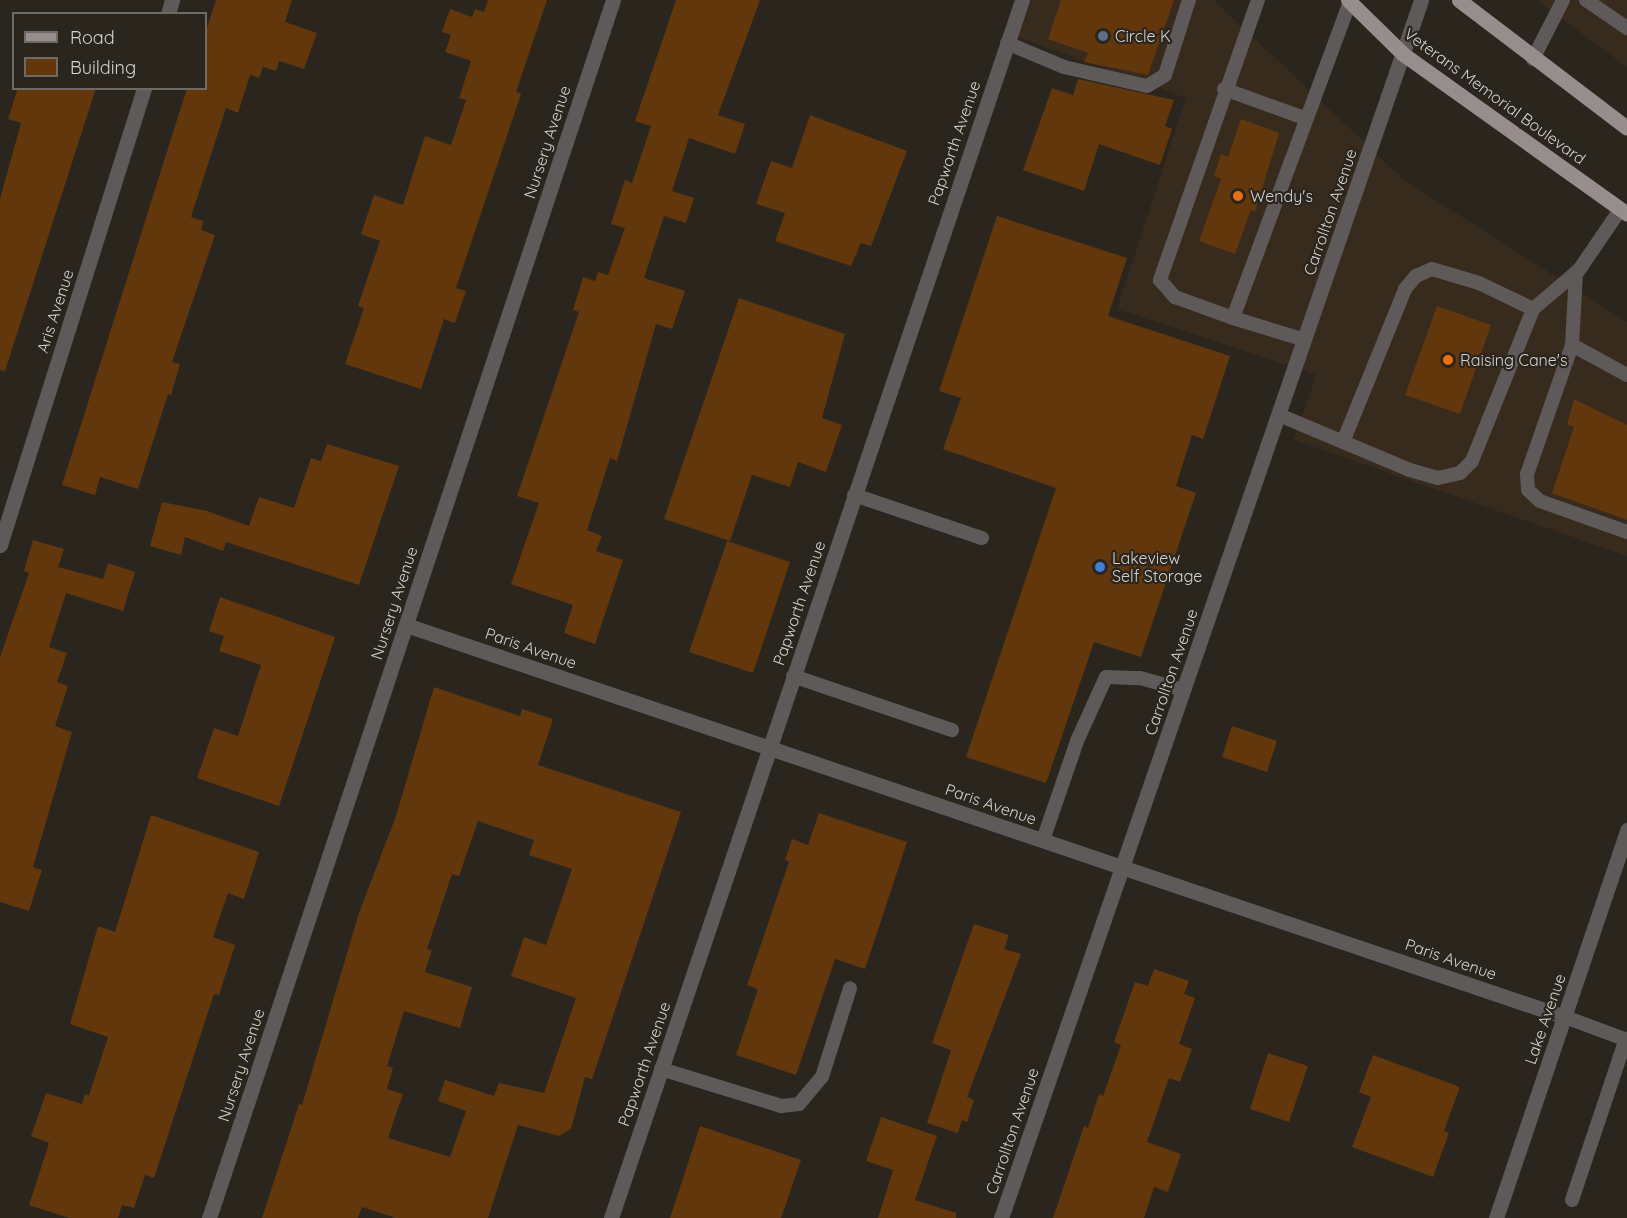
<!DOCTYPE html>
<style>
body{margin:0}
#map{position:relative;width:1627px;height:1218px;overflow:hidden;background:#2a261e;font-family:Quicksand,sans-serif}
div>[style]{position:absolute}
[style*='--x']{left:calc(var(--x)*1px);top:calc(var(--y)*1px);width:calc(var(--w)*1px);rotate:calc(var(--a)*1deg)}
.commercial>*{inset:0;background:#372b1d}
.building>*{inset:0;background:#62370c}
.service>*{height:14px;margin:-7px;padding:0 7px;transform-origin:7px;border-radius:7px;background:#5f5a5a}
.minor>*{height:15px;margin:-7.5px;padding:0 7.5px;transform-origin:7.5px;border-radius:7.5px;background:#5f5a5a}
.primary>*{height:15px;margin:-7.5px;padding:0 7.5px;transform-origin:7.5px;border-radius:7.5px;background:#988d8d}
.dots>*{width:16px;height:16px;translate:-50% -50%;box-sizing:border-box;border:3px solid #2a261e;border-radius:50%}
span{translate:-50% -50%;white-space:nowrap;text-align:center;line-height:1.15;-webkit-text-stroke:4.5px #2a261e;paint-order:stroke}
.poi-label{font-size:16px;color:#d4d1cc}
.left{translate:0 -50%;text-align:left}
.street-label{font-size:16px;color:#d4d1cc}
.legend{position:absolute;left:12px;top:12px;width:195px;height:78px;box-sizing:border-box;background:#2a261e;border:2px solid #6e6a64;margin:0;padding:8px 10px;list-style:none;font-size:18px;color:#d4d1cc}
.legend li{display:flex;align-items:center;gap:12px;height:30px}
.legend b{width:30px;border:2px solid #6e6a64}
</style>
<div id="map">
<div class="commercial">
<div style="clip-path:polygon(1032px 0,1214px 0,1404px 180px,1627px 322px,1627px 556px,1294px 440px,1316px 375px,1117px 309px,1186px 98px,1018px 37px)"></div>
<div style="clip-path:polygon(1537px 0,1627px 0,1627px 67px)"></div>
</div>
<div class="building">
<div style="clip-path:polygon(216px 0,292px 0,285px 22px,317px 33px,304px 69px,279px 61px,276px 71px,263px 67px,259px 78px,250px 75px,238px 113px,226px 108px,191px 217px,203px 221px,201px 230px,215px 235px,172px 362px,180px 364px,171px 395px,168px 394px,138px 489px,100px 477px,95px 495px,62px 485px,187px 88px,206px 88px,206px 31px)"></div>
<div style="clip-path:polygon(488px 0,547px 0,516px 92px,521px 94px,456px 288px,466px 291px,455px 323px,444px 319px,421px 389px,345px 364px,364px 308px,358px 306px,380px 241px,361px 234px,374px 195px,403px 205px,425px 136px,451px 145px,466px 100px,459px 98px,471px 61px,445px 52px,451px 35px,442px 32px,450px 9px,472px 17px,475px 9px,484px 12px)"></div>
<div style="clip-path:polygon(676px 0,760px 0,718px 115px,745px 124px,735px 154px,689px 138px,672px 191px,694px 198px,686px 223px,664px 216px,644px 278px,685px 291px,672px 329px,656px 324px,617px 461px,610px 458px,587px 530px,602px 536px,596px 551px,623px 560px,595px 644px,564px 633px,573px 605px,511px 584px,539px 503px,517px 496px,579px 312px,573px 310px,583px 277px,595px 281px,598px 272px,608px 275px,625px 228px,611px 224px,625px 180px,632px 183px,651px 126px,635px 121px)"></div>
<div style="clip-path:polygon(1061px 0,1174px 0,1148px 75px,1084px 62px,1088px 53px,1048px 39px)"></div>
<div style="clip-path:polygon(1078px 79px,1174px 100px,1165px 126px,1172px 129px,1160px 165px,1099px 144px,1084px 191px,1023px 170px,1052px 88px,1073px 95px)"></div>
<div style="clip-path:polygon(18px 88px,96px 88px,5px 371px,0 370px,0 199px,21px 123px,8px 119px)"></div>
<div style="clip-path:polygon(810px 115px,907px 151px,871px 246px,861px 243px,851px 266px,775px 241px,785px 213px,756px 204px,771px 161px,792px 168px)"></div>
<div style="clip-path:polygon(1241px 119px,1279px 133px,1255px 212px,1251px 210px,1235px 254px,1199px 241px,1221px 179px,1214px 176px,1221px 154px,1228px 157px)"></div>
<div style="clip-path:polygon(997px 216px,1127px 258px,1108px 316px,1230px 356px,1203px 439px,1192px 435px,1176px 486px,1196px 493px,1141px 657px,1094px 642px,1046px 783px,966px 757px,1056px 488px,943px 449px,961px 398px,939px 391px)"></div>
<div style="clip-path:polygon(739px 298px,845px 334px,822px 418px,842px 425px,826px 472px,798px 462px,790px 487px,752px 475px,730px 541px,664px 519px)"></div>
<div style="clip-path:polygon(1437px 306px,1491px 325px,1460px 414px,1405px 395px)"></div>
<div style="clip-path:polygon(1574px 399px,1627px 425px,1627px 520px,1552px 493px,1574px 427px,1567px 425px)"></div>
<div style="clip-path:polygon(327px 444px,399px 466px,359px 585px,226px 542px,223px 551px,185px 537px,181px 555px,150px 546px,162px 502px,207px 511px,249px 526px,259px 497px,294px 508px,311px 458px,321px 461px)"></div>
<div style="clip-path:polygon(33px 540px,64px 549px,58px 567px,103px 579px,108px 563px,135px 572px,123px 611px,66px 593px,49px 647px,67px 653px,57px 682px,68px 686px,55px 726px,72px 732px,33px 867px,42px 870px,29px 911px,0 902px,0 657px,29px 573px,24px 571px)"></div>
<div style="clip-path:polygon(727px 541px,790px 562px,753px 673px,689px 652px)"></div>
<div style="clip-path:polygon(220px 597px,335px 637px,279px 806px,197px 778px,214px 728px,238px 736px,261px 665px,219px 651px,224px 636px,209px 631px)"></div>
<div style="clip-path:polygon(evenodd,434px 687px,520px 716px,522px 709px,553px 719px,538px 765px,681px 812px,592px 1079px,585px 1077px,571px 1129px,559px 1136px,518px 1125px,488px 1218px,396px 1218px,362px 1207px,358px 1218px,262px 1218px,299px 1104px,302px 1105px,359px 913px,396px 816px,434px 687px,478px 821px,534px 840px,529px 855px,572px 869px,546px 945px,524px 937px,511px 976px,576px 998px,544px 1093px,499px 1083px,494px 1096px,445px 1080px,438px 1101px,466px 1111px,450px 1157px,388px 1138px,403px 1094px,387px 1089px,393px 1068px,387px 1066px,404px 1011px,460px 1028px,472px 987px,425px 972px,432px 950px,427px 949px,452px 874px,459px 876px,478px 821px)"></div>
<div style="clip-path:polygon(1232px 726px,1277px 741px,1267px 772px,1222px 757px)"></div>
<div style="clip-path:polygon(819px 813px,907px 842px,865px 969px,835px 959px,796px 1075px,736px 1055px,758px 989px,747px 985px,789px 862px,785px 860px,792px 839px,808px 845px)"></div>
<div style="clip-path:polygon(151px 815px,259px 852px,244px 899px,228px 893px,213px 937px,235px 945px,219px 995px,214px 994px,154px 1178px,145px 1175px,134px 1208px,122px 1205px,118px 1218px,69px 1218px,29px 1205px,49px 1143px,31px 1136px,46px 1093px,82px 1104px,85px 1094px,89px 1095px,108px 1037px,70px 1024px,98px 926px,115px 932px)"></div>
<div style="clip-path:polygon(974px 924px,1009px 935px,1004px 949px,1021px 954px,967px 1097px,974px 1100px,967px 1122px,962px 1120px,958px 1133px,927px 1123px,951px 1050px,932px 1043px)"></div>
<div style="clip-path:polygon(1154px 969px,1189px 981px,1184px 994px,1195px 998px,1179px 1044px,1192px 1049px,1180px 1082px,1169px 1078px,1147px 1142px,1181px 1154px,1168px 1192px,1154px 1187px,1144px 1218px,1053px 1218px,1084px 1126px,1088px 1128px,1099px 1094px,1103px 1096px,1121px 1045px,1114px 1042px,1135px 982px,1148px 986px)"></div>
<div style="clip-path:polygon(1268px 1053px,1308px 1066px,1289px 1122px,1250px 1109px)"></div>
<div style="clip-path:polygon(1373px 1055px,1460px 1087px,1444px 1131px,1449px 1133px,1433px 1177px,1352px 1147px,1371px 1097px,1359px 1092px)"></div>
<div style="clip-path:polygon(881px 1117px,937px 1136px,915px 1200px,956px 1213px,956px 1218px,878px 1218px,893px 1170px,866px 1161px)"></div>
<div style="clip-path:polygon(700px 1126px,801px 1160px,781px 1218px,670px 1218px)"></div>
</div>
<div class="service">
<div style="--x:1258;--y:0;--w:297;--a:109.3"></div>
<div style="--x:1160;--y:280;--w:23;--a:49"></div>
<div style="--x:1175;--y:297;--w:62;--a:19.9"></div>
<div style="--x:1233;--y:318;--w:337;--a:-69.7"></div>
<div style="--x:1586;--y:0;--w:50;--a:34.3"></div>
<div style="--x:1007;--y:43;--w:62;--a:22.8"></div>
<div style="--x:1064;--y:67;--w:85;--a:12.9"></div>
<div style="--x:1147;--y:86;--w:21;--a:-31"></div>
<div style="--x:1165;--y:75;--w:79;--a:-72.3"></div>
<div style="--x:1533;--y:59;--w:66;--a:-63"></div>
<div style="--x:1224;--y:89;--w:88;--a:19.9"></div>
<div style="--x:1576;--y:272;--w:73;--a:93.1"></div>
<div style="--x:1572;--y:345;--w:137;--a:109.2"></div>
<div style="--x:1527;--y:474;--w:16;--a:86"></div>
<div style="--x:1528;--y:490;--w:16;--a:43"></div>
<div style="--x:1540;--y:501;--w:92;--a:19.6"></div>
<div style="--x:1233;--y:318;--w:75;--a:17"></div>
<div style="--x:1572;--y:345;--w:63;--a:28.6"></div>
<div style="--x:1279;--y:415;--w:142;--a:22.8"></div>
<div style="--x:1410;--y:470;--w:29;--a:16"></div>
<div style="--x:1438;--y:478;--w:23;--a:-13"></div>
<div style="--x:1460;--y:473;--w:17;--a:-45"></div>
<div style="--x:1472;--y:461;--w:164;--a:-68.1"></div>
<div style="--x:1533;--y:309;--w:60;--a:-40.3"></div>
<div style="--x:1579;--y:270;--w:73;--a:-55.7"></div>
<div style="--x:1343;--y:442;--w:165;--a:-67.9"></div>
<div style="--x:1405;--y:289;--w:17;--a:-50"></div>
<div style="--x:1416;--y:276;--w:17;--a:-24"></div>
<div style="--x:1432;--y:269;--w:49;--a:16.6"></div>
<div style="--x:1479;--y:283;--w:60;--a:25.7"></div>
<div style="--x:854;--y:495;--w:135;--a:18.6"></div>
<div style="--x:793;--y:676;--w:168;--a:18.8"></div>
<div style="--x:1043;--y:840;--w:105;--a:-71"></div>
<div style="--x:1077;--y:741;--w:70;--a:-65.6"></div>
<div style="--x:1106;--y:677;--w:34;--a:2"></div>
<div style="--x:1140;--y:678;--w:46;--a:15.3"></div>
<div style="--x:1565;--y:1017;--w:66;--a:20.4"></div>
<div style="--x:661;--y:1069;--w:126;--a:17.1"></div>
<div style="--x:781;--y:1106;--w:18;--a:-6"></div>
<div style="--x:799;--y:1104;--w:35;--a:-50"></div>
<div style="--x:822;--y:1077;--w:93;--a:-72.5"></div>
<div style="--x:1572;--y:1200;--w:170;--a:-71.5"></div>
</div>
<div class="minor">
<div style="--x:168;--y:14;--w:15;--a:-74"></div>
<div style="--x:0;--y:545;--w:479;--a:-72.5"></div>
<div style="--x:406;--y:625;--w:1223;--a:18.69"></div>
<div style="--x:209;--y:1218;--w:1283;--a:-71.65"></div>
<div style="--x:611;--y:1218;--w:1285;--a:-71.35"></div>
<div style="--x:1001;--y:1218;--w:1288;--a:-70.97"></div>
<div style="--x:1496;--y:1218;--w:410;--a:-71.3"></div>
</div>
<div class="primary">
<div style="--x:1348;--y:0;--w:77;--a:44.5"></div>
<div style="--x:1403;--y:54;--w:275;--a:35.5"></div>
<div style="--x:1459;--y:0;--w:211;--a:37.3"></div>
</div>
<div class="dots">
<div style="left:1103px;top:36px;background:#5c6f8a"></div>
<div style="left:1238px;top:196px;background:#e8710a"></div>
<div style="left:1448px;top:360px;background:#e8710a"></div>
<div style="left:1100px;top:567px;background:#3f7fe0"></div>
</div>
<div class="poi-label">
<span class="left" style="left:1115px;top:36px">Circle K</span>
<span class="left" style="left:1250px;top:196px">Wendy's</span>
<span class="left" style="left:1460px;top:360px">Raising Cane's</span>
<span class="left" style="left:1112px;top:567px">Lakeview<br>Self Storage</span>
</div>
<div class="street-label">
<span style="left:1495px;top:96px;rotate:36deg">Veterans Memorial Boulevard</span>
<span style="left:547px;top:142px;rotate:-72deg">Nursery Avenue</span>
<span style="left:954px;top:143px;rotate:-71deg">Papworth Avenue</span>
<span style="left:1330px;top:212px;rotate:-71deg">Carrollton Avenue</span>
<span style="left:55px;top:311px;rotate:-72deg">Aris Avenue</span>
<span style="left:394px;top:603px;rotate:-72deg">Nursery Avenue</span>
<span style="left:799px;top:603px;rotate:-71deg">Papworth Avenue</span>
<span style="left:531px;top:648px;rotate:19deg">Paris Avenue</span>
<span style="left:1171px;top:672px;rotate:-71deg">Carrollton Avenue</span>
<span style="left:991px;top:804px;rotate:19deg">Paris Avenue</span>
<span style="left:1451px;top:959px;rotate:19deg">Paris Avenue</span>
<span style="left:1545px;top:1019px;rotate:-71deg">Lake Avenue</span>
<span style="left:644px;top:1064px;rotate:-71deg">Papworth Avenue</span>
<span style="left:241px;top:1065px;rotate:-72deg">Nursery Avenue</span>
<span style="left:1012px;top:1131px;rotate:-71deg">Carrollton Avenue</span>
</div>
<ul class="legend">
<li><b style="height:8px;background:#988d8d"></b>Road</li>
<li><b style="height:16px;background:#62370c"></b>Building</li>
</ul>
</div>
